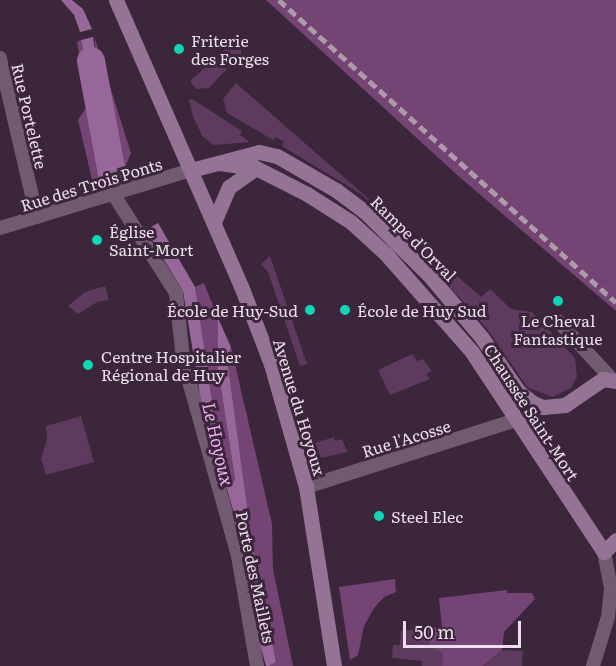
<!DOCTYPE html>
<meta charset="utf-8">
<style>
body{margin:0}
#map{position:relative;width:616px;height:666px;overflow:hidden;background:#3b263b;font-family:Literata,serif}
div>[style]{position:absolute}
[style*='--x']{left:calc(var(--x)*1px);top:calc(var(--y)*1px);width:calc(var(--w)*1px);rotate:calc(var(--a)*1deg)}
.green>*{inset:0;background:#5e3b5e}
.forest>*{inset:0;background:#734474}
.water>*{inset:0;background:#986799}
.river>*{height:28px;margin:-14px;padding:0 14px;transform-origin:14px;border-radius:14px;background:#986799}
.street>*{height:14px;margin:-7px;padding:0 7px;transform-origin:7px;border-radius:7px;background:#705b70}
.secondary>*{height:15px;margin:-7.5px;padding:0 7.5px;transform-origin:7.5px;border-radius:7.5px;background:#957395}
.rail>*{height:4.5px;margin-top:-2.25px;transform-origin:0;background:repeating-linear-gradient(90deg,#ab9aaa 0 9px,transparent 0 13.5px)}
.dots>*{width:16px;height:16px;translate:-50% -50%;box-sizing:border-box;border:3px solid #3b263b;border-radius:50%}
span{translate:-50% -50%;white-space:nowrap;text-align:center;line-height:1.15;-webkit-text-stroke:6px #3b263b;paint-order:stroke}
.poi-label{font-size:16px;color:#ecdeeb}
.left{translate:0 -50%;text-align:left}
.right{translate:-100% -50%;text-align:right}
.street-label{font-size:16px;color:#ecdeeb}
.water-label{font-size:18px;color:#f4adf5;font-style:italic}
.scale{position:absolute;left:403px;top:621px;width:118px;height:27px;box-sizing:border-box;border:3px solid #ecdeeb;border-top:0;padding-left:8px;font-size:18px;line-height:21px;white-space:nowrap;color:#ecdeeb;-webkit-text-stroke:4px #3b263b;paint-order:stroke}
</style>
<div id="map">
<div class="green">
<div style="clip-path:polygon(241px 35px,241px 54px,209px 88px,196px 89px,190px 81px)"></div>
<div style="clip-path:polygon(236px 83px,481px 297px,490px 289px,511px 309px,532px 312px,575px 358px,577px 377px,571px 388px,552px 397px,527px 387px,488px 330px,401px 232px,361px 194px,282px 146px,284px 142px,276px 137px,273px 140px,227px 113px,223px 99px)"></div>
<div style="clip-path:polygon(192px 99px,242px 131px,240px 135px,250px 142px,214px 145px,202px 136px,193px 116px,189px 100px)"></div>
<div style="clip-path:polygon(270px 256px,307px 364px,300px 366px,268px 272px,261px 264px)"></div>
<div style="clip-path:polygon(105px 286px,109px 300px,97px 302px,78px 314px,68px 306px,85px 292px)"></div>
<div style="clip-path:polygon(412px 354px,417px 361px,423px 359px,432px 371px,426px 374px,430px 379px,390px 395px,378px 370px)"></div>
<div style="clip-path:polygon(81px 416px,94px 462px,46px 475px,41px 459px,47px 439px,46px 426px)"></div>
<div style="clip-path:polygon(334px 437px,335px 441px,342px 439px,347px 452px,321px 458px,315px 443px)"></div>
<div style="clip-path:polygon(421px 629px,430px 646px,444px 655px,442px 666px,422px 666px,422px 661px,392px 658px,393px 645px,400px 645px,401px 631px)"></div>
<div style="clip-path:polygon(502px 650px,523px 651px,522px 666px,483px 666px)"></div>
</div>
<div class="forest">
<div style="clip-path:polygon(266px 0,616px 0,616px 311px,456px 174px)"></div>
<div style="clip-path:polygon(94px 36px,131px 153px,122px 175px,93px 184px,78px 120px,88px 105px,77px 42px,81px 40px,92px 90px,101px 95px)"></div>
<div style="clip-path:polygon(204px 283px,218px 318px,218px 369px,235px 479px,232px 484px,228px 483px,205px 372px,195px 287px)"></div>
<div style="clip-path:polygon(231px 347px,272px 524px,273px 569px,293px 666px,269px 666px,276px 662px,251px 535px,227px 358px)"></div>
<div style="clip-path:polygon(395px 579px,396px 592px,384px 597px,374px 608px,364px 626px,358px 655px,350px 660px,339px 587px)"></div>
<div style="clip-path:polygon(507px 590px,507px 593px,532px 593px,535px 599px,504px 632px,502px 650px,483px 666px,442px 666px,443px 654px,430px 646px,421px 629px,442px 627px,439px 598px)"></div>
</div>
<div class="water">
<div style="clip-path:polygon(61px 0,72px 0,83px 9px,92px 29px,80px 32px,74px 15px)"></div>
<div style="clip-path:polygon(93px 37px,101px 95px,99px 99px,92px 90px,81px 40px)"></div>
<div style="clip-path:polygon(158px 223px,195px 287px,216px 429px,228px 483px,232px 484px,235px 479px,218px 369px,218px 318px,231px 347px,227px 358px,251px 535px,276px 662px,269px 666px,266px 666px,259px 641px,237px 523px,201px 401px,183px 291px,146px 230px)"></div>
</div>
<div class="river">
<div style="--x:91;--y:61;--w:119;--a:79.4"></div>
</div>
<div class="street">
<div style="--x:0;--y:58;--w:163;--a:76.9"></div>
<div style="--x:114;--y:195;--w:116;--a:57.7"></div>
<div style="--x:176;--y:293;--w:67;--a:84"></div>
<div style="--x:183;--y:360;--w:204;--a:74.3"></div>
<div style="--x:238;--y:556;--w:112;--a:80.2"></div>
<div style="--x:0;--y:228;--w:200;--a:-16.9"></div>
<div style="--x:558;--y:321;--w:78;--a:47.1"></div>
<div style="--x:306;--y:487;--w:220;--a:-17.7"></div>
<div style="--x:593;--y:666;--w:51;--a:-73"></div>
<div style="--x:608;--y:617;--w:29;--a:-84"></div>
<div style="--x:611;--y:588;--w:37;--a:-101"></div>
</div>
<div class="secondary">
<div style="--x:116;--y:0;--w:312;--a:66.4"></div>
<div style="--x:241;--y:286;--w:84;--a:69"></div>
<div style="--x:271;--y:364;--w:128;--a:74.1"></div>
<div style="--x:306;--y:487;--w:181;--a:81.1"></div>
<div style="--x:219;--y:163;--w:37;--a:8"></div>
<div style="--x:256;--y:168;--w:57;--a:27"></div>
<div style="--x:307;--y:194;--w:52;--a:32.5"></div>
<div style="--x:351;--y:222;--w:47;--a:42.4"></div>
<div style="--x:386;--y:254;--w:130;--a:48.7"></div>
<div style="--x:472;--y:352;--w:240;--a:56.6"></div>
<div style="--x:604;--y:552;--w:17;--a:-45"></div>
<div style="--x:191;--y:170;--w:70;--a:-14.8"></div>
<div style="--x:259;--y:152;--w:18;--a:13"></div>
<div style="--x:277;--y:156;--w:68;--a:30"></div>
<div style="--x:336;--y:190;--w:34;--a:37"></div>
<div style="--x:363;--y:210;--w:91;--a:44.6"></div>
<div style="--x:428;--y:274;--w:84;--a:49.8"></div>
<div style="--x:482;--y:338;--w:65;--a:55.6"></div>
<div style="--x:519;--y:392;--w:18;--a:38"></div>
<div style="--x:533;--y:403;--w:11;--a:22"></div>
<div style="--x:543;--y:407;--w:22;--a:-5"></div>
<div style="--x:565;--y:405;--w:46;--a:-34.4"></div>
<div style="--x:603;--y:379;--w:13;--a:9"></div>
<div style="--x:214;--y:222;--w:38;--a:-67"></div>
<div style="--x:229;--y:187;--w:33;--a:-35"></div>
</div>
<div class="rail">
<div style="--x:279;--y:0;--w:453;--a:41.9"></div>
</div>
<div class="dots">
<div style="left:179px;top:49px;background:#0fd5b4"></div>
<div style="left:97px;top:240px;background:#0fd5b4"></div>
<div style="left:558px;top:301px;background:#0fd5b4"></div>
<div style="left:310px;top:310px;background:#0fd5b4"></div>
<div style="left:345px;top:310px;background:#0fd5b4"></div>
<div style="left:88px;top:365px;background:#0fd5b4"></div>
<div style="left:379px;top:516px;background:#0fd5b4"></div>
</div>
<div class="poi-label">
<span class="left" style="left:191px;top:49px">Friterie<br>des Forges</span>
<span class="left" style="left:109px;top:240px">Église<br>Saint-Mort</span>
<span class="right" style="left:298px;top:310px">École de Huy-Sud</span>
<span class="left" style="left:357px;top:310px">École de Huy Sud</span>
<span style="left:558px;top:329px">Le Cheval<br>Fantastique</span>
<span class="left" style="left:101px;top:365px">Centre Hospitalier<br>Régional de Huy</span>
<span class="left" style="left:391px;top:516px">Steel Elec</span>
</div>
<div class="street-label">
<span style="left:30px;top:116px;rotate:77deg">Rue Portelette</span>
<span style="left:91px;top:184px;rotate:-17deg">Rue des Trois Ponts</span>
<span style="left:414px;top:238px;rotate:45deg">Rampe d'Orval</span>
<span style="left:300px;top:407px;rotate:73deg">Avenue du Hoyoux</span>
<span style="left:532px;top:412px;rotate:57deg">Chaussée Saint-Mort</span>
<span style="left:406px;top:438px;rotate:-17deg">Rue l'Acosse</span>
<span style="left:256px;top:577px;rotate:78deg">Porte des Maillets</span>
</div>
<div class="water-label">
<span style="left:218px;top:444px;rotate:77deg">Le Hoyoux</span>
</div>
<div class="scale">50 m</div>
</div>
